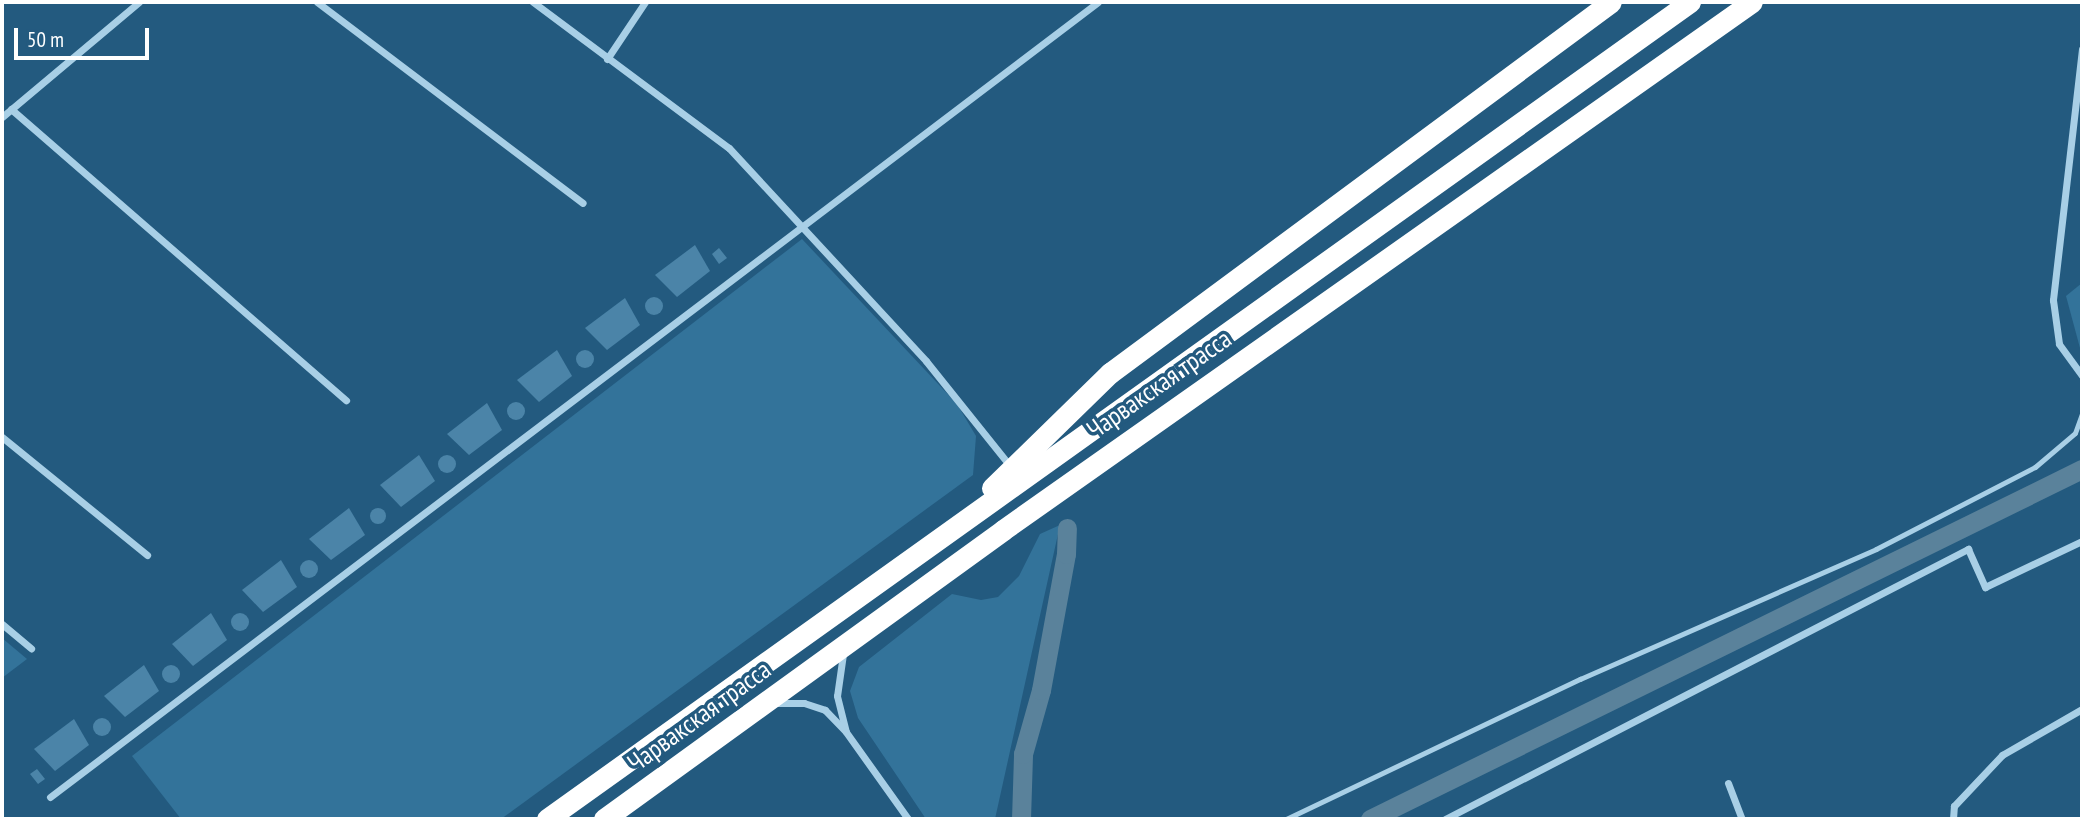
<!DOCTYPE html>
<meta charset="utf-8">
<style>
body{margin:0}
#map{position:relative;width:2084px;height:821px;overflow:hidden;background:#235a7f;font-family:"PT Sans Narrow",sans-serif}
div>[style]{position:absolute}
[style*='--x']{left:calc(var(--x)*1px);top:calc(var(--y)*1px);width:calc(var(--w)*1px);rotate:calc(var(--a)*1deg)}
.green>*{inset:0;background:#33739a}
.canal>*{height:19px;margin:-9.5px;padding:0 9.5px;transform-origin:9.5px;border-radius:9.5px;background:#5a829b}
.building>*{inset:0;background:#4b84a8}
.round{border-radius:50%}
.lane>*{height:5px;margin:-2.5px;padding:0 2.5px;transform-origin:2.5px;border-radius:2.5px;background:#a8cfe6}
.street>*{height:7px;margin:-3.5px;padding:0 3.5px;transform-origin:3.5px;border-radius:3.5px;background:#a8cfe6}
.highway>*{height:21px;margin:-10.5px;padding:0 10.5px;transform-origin:10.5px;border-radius:10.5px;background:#fff}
span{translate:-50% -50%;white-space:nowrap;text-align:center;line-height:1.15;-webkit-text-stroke:7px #235a7f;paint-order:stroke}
.street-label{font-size:26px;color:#fff}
.frame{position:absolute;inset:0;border:4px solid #fff;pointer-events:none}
.scale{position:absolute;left:14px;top:28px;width:135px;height:32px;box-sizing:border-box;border:4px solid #fff;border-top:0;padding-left:9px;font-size:21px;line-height:24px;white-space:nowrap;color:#fff;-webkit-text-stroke:5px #235a7f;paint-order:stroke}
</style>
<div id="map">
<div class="green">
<div style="clip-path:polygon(802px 239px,957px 404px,976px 436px,973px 475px,501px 819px,181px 819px,132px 756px)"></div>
<div style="clip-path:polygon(2082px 283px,2082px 347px,2080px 348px,2066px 296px)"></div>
<div style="clip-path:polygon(1060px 525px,995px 819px,926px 819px,858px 718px,850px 691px,859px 667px,952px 594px,981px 600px,998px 597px,1019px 576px,1040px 534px)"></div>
<div style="clip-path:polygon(2px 638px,27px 659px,2px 678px)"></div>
</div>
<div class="canal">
<div style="--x:1021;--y:819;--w:65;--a:-88.2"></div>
<div style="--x:1023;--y:754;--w:66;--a:-74.3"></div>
<div style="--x:1041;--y:690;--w:138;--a:-79.6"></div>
<div style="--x:1066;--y:554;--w:26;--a:-88"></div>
<div style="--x:1370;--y:819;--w:793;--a:-26.18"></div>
</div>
<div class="building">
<div style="clip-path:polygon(695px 245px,710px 271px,677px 297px,655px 275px)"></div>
<div style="clip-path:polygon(719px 248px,727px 258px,719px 264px,712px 254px)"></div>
<div class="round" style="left:645px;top:297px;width:18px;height:18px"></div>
<div style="clip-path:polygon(625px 298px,640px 325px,607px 350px,585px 328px)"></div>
<div style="clip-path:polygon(557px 350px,572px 376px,539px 402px,517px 380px)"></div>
<div class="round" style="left:576px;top:350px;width:18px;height:18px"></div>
<div class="round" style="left:507px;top:402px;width:18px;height:18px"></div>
<div style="clip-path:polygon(487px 403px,502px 430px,469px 455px,447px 434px)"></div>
<div style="clip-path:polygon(419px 455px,435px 481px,401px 507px,380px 485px)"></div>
<div class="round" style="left:438px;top:455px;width:18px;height:18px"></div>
<div class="round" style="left:370px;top:508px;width:16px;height:16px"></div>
<div style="clip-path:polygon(349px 508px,365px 535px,331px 560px,309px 539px)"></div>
<div style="clip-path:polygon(281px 560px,297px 587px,263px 612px,242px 590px)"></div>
<div class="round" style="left:300px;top:560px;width:18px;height:18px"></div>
<div style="clip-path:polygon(211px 613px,227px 640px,193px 666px,172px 644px)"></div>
<div class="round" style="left:231px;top:613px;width:18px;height:18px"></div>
<div style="clip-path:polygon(144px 665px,159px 691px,125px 717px,104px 696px)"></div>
<div class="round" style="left:162px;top:665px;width:18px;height:18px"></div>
<div class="round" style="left:93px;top:718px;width:18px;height:18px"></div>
<div style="clip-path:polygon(74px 719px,89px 745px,55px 771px,34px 749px)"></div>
<div style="clip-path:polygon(37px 769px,45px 779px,38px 784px,30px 774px)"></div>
</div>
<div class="lane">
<div style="--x:1286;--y:819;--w:326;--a:-25.5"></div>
<div style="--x:1580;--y:679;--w:323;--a:-23.7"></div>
<div style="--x:1876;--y:549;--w:179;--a:-27.3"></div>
<div style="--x:2035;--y:467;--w:52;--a:-40.4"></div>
<div style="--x:2075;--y:433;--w:20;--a:-70"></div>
</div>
<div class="street">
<div style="--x:317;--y:2;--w:333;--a:37.1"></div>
<div style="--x:533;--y:2;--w:244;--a:36.7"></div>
<div style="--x:729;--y:148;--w:290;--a:47.2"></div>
<div style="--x:926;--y:361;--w:136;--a:51.3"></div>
<div style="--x:2082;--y:49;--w:253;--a:96.6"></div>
<div style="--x:2053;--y:300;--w:44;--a:82.2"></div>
<div style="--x:2059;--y:344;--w:39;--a:54"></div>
<div style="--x:607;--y:59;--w:69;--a:-56.3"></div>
<div style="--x:11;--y:109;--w:444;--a:41"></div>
<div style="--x:2;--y:117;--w:179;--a:-40"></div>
<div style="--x:2;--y:437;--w:187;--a:39.1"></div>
<div style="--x:2;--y:624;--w:38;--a:40"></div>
<div style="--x:843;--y:654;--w:42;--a:98.1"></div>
<div style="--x:837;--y:696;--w:36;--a:76"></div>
<div style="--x:776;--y:703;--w:28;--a:0"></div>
<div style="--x:804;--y:703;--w:22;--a:18"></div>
<div style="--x:825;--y:710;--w:30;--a:46"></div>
<div style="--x:846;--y:732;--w:107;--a:54.5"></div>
<div style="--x:1728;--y:783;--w:39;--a:69"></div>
<div style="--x:50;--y:797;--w:1315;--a:-37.18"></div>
<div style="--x:1445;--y:819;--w:589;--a:-27.31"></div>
<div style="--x:1968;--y:549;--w:42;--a:65.9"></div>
<div style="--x:1985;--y:587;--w:107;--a:-25.4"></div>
<div style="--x:1953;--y:819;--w:13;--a:-86"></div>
<div style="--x:1954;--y:806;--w:70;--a:-46.7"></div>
<div style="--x:2002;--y:755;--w:92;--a:-29.9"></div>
</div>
<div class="highway">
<div style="--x:992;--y:488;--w:165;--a:-44.3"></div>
<div style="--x:1110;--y:373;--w:623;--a:-36.52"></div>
<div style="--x:547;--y:819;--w:1405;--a:-35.56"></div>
<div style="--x:604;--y:819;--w:493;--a:-35.9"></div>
<div style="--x:1003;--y:530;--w:916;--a:-35.18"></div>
</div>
<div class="street-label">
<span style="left:1159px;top:384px;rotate:-35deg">Чарвакская трасса</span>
<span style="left:699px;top:716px;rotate:-36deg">Чарвакская трасса</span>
</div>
<div class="frame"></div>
<div class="scale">50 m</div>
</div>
